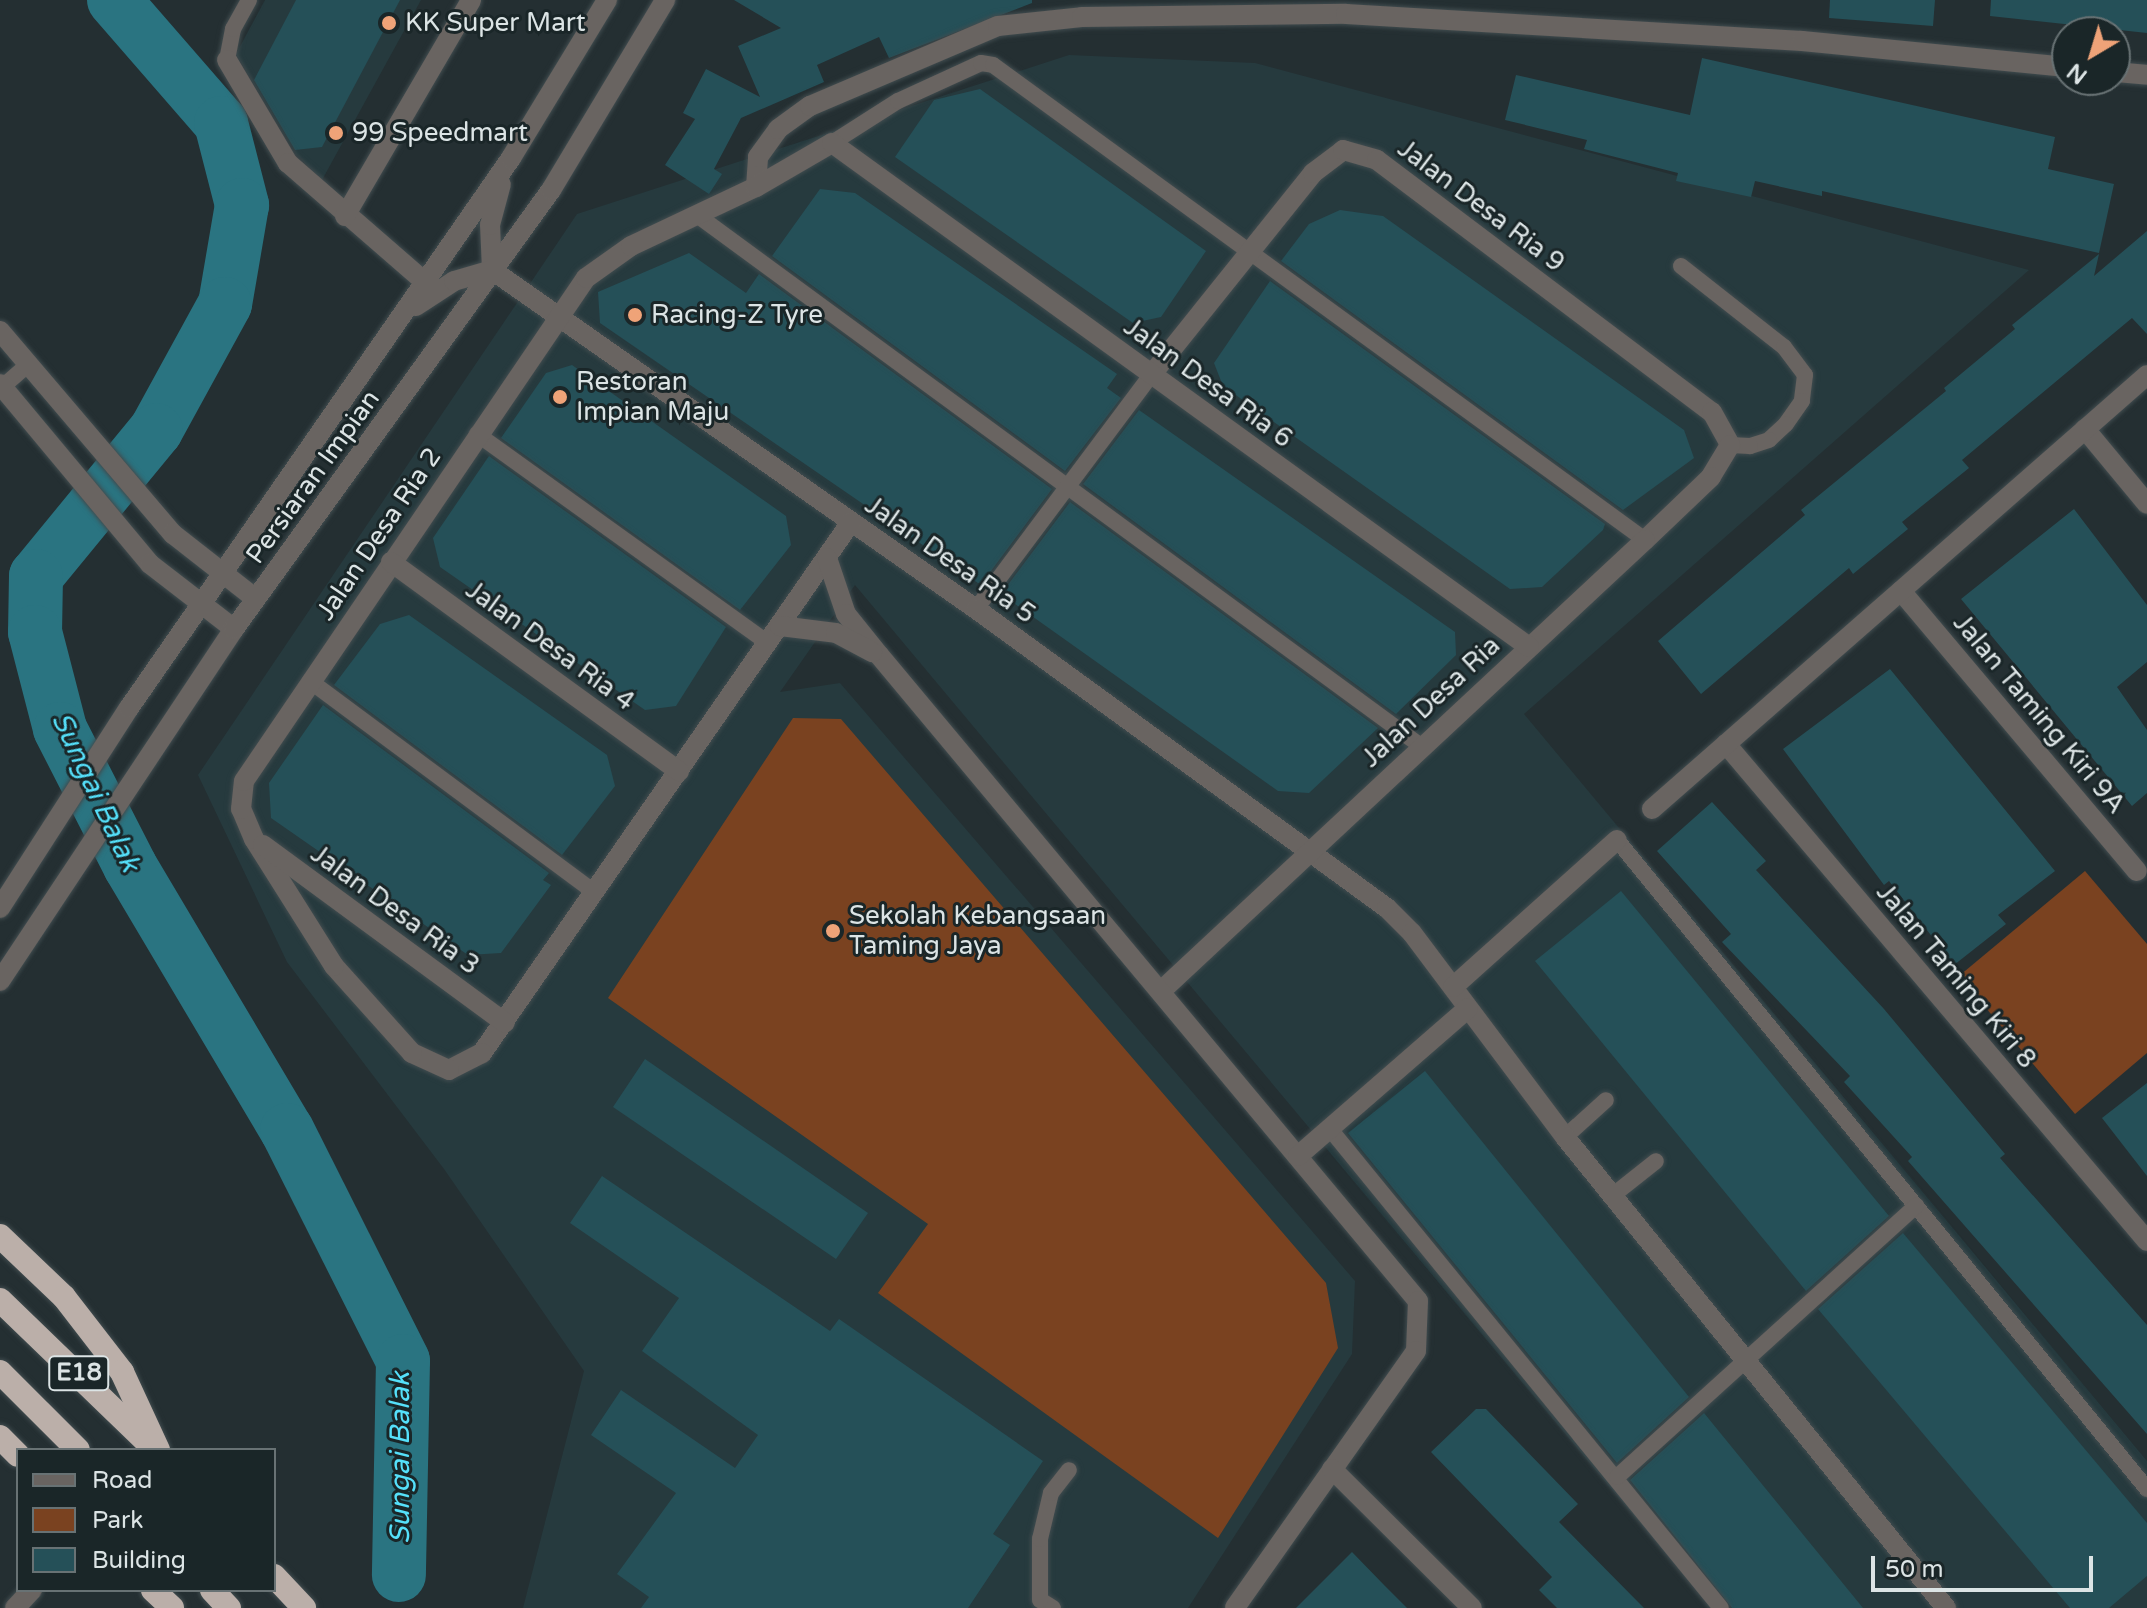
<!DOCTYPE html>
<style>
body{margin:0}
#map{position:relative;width:2147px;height:1608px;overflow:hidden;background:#242f32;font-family:"Varela Round",sans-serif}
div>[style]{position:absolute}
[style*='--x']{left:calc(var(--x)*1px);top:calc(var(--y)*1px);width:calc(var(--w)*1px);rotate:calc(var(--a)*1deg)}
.built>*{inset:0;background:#263a3e}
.green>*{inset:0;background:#7a4220}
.river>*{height:54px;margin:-27px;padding:0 27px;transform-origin:27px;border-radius:27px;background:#2a7481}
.building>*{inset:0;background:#255058}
.roads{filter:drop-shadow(0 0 2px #414c4f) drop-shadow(0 0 2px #414c4f)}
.service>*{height:16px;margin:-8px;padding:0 8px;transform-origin:8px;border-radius:8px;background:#696461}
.minor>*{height:20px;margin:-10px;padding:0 10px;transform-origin:10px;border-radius:10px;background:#696461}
.tertiary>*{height:20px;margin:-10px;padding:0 10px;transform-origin:10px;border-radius:10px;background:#696461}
.motorway>*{height:24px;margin:-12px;padding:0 12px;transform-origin:12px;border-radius:12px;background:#bbafa9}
.dots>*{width:22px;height:22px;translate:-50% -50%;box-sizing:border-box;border:4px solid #1a2628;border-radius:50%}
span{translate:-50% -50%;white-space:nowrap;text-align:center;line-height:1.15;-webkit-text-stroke:6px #1a2628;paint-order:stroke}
.shield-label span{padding:2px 6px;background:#1a2628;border:2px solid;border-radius:6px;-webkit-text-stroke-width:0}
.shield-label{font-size:24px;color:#dce4e5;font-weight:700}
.poi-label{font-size:26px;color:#dce4e5}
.left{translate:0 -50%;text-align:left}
.street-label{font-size:26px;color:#dce4e5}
.water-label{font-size:28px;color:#55e0fa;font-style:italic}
.legend{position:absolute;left:16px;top:1448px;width:260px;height:144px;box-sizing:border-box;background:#1a2628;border:2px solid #687274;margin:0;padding:10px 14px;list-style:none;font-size:24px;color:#dce4e5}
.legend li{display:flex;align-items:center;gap:16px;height:40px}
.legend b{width:40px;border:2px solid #687274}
.north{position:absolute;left:2051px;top:16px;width:80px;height:80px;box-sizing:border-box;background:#1a2628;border:2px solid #687274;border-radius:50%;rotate:218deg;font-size:22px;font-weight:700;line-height:32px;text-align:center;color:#dce4e5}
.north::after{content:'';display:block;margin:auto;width:28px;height:36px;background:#efa378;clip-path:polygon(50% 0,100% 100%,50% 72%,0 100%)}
.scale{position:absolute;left:1871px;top:1556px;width:222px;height:36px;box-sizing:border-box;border:4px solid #dce4e5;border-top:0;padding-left:10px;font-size:24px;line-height:28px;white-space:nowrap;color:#dce4e5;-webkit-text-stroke:6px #1a2628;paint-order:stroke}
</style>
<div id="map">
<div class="built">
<div style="clip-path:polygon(265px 0,421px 0,322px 180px,296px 154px,236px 54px)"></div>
<div style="clip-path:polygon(1069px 55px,1255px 63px,2029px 270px,1524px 714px,2147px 1461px,2147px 1608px,1711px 1608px,855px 585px,780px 692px,840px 683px,1355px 1281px,1352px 1354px,1188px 1608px,523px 1608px,584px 1371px,444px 1169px,287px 962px,198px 775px,577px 214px)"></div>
</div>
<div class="green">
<div style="clip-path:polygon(793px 718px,841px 719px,1326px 1283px,1338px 1348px,1218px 1538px,878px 1293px,928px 1224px,608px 998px)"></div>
<div style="clip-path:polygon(2085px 871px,2147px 944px,2147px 1053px,2075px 1114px,1959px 976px)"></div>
</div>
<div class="river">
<div style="--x:114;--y:0;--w:163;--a:49"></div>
<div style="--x:221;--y:123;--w:85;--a:75.6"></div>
<div style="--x:242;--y:205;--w:100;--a:99.7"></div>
<div style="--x:225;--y:304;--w:144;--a:118.7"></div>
<div style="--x:156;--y:430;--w:189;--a:129.4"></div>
<div style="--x:36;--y:576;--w:56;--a:91"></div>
<div style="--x:35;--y:632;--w:100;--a:75.5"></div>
<div style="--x:60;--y:729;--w:154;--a:62.9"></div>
<div style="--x:130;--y:866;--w:307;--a:59.3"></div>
<div style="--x:287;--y:1130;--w:258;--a:63.3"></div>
<div style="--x:403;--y:1361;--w:214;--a:91.1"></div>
</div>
<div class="building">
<div style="clip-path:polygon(296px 0,400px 0,322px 147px,295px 150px,254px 80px)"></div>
<div style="clip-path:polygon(734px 0,1032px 0,1032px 3px,889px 58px,879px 37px,817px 65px,824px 82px,741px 118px,714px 169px,722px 174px,709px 194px,665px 165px,695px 119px,683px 113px,706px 69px,760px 97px,738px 46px,781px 28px)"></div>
<div style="clip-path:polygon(1830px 0,1935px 0,1933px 26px,1829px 18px)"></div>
<div style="clip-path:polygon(1991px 0,2147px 0,2147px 33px,1990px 16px)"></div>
<div style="clip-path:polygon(1702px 58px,2055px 137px,2048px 169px,2114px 184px,2099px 253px,1822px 191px,1822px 196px,1755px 181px,1751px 197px,1676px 181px,1678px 173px,1584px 149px,1587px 140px,1505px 120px,1516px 75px,1690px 115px)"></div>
<div style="clip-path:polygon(980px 89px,1206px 251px,1161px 317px,1133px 323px,895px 157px,934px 100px)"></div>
<div style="clip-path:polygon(820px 189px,855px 193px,1117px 374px,1107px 388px,1121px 398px,1065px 471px,772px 256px)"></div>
<div style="clip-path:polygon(1340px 210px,1383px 216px,1684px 430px,1694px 458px,1623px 510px,1281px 261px,1309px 224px)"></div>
<div style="clip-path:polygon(2147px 231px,2147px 334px,2132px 318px,1962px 460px,1969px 468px,1902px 522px,1908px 529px,1853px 574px,1849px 568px,1701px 694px,1658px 641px,1805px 515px,1801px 510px,1946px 391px,1944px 388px,2015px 329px,2012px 325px,2099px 254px,2094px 276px)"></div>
<div style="clip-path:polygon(689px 253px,746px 293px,759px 274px,1052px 489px,983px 582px,978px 583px,600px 323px,598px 292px)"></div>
<div style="clip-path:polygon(1270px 281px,1605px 524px,1603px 530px,1542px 587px,1510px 589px,1223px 386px,1214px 363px)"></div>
<div style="clip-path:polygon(572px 365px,786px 516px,791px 545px,740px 610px,501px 438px,546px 373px)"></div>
<div style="clip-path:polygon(1139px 410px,1455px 632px,1456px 655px,1396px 714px,1083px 484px)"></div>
<div style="clip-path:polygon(489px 456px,726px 627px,676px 706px,645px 710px,440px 567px,433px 538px)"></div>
<div style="clip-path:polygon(1070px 502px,1378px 728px,1309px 793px,1278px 791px,1001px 594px)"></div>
<div style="clip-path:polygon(2074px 509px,2147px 605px,2147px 662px,2117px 687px,2147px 730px,2147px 793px,2132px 806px,1961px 599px)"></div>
<div style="clip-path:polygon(409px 615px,607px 755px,615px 786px,562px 855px,334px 685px,380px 624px)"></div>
<div style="clip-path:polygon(1890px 669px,2055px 871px,1998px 915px,2006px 924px,1954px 965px,1889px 881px,1884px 885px,1783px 749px)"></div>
<div style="clip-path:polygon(323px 705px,549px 873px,543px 880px,551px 885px,501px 953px,468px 955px,271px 818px,269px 783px)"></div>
<div style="clip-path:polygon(1712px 802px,1766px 861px,1756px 870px,1884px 1009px,2005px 1154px,2000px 1158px,2147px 1325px,2147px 1434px,1908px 1161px,1912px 1157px,1844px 1082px,1850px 1076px,1722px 942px,1731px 934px,1657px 851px)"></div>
<div style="clip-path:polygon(1621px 891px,1889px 1216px,1806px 1291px,1535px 961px)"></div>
<div style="clip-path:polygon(645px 1059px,868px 1213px,836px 1259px,613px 1107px)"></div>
<div style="clip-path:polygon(1425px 1071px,1689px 1397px,1617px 1463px,1348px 1133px)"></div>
<div style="clip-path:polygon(2147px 1083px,2147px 1176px,2102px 1118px)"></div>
<div style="clip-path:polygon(602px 1176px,830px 1331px,839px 1319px,1043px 1461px,993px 1534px,1010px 1545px,968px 1608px,641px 1608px,649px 1597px,617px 1574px,676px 1493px,591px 1435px,621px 1390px,735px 1468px,758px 1435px,642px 1351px,679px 1298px,570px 1223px)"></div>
<div style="clip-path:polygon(1903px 1233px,2147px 1523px,2147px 1576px,2109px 1608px,2070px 1608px,1818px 1309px)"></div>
<div style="clip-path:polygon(1476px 1409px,1486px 1409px,1578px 1504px,1559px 1522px,1644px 1608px,1557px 1608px,1539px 1590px,1552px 1577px,1431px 1452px)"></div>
<div style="clip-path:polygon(1703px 1414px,1704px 1413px,1863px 1608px,1732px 1608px,1630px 1480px)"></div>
<div style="clip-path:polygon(1352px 1552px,1385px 1586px,1407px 1608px,1296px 1608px)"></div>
</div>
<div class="roads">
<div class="service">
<div style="--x:227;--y:60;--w:32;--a:-79"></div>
<div style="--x:233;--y:29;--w:33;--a:-61"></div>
<div style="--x:832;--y:143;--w:78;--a:-32.5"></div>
<div style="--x:898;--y:101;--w:91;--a:-24.6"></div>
<div style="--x:981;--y:63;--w:12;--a:9"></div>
<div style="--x:993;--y:65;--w:807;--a:36.07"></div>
<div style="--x:697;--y:215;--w:898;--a:36.26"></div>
<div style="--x:1681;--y:266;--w:131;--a:38.2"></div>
<div style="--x:1784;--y:347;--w:35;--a:53"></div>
<div style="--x:1805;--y:375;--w:26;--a:97"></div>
<div style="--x:1802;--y:401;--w:28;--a:125"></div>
<div style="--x:1786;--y:424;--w:23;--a:137"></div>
<div style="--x:1769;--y:440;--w:20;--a:162"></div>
<div style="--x:1750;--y:446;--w:20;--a:-177"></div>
<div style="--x:0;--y:389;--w:38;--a:-41"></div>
<div style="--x:477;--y:434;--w:358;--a:35.7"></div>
<div style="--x:976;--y:609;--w:294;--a:-53.2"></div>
<div style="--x:310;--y:681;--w:355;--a:36.6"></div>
<div style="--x:1617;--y:840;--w:838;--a:50.76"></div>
<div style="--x:1330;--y:1129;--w:618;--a:50.78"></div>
<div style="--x:1565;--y:1137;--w:55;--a:-42.1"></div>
<div style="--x:1612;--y:1196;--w:56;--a:-38.5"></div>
<div style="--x:1617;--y:1477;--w:404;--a:-42.2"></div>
<div style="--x:1053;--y:1608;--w:15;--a:-148"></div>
<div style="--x:1040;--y:1600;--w:61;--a:-90"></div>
<div style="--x:1040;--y:1539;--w:47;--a:-76.6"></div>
<div style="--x:1051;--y:1493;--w:29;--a:-52"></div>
</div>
<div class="minor">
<div style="--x:227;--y:60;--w:120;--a:59.4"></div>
<div style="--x:288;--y:163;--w:181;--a:41"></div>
<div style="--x:2115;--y:72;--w:32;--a:5"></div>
<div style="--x:756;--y:187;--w:30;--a:-86"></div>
<div style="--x:758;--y:157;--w:34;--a:-54"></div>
<div style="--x:778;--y:129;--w:39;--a:-36"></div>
<div style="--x:810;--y:106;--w:204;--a:-23.1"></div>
<div style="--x:998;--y:26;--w:84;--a:-6.1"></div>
<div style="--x:1082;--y:17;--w:264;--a:-0.7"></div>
<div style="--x:1346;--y:14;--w:457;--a:3.4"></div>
<div style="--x:1802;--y:41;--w:266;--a:5.6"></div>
<div style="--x:345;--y:216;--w:250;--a:-59.7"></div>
<div style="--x:492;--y:270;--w:591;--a:35.01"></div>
<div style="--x:976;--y:609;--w:508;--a:36.04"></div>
<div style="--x:1387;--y:908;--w:35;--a:45"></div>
<div style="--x:1412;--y:933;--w:255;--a:53.1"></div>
<div style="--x:1565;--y:1137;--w:606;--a:51.03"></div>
<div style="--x:0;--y:331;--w:267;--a:49.6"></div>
<div style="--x:173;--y:534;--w:105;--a:38.1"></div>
<div style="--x:1152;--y:374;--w:258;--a:-51.3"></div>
<div style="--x:1313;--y:173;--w:38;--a:-37"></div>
<div style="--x:1343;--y:150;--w:35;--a:16"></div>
<div style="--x:1377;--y:160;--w:419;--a:37"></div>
<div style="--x:1712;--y:412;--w:38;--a:61"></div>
<div style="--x:1730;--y:445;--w:37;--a:121"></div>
<div style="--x:1711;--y:477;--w:91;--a:136.3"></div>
<div style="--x:1645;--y:540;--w:662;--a:137.02"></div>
<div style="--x:0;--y:384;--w:234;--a:50.2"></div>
<div style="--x:150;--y:564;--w:106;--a:37.7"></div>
<div style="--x:2085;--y:429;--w:97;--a:50.4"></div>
<div style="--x:851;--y:522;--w:647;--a:124.8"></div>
<div style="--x:482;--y:1053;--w:37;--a:153"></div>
<div style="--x:449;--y:1070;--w:41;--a:-155.3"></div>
<div style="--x:412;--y:1053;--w:117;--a:-131.9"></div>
<div style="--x:334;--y:966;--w:150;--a:-122.2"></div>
<div style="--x:254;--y:839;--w:33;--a:-113"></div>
<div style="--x:241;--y:809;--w:28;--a:-84"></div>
<div style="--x:244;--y:781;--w:608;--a:-55.79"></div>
<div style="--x:586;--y:278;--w:55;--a:-35.4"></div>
<div style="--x:631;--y:246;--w:138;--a:-25.3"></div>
<div style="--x:756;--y:187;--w:88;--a:-30.1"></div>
<div style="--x:832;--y:143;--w:860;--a:35.87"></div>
<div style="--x:827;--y:558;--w:59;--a:71.3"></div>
<div style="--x:846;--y:614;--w:53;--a:51.2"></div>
<div style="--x:879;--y:655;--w:841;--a:50.16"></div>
<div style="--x:1418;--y:1301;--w:50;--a:92.3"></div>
<div style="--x:1416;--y:1351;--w:314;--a:125.2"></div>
<div style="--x:391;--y:562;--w:356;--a:36"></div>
<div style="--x:1901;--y:591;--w:366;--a:49.9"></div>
<div style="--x:780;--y:626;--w:56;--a:7.1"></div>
<div style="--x:836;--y:633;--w:41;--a:27.8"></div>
<div style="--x:1726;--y:744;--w:651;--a:49.73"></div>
<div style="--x:1652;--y:809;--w:658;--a:-41.24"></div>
<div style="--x:263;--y:845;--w:300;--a:36.3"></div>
<div style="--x:1453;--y:987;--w:220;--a:-41.9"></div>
<div style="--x:1298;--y:1156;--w:225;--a:-41"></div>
<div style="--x:1332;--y:1469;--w:197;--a:44.8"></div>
<div style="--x:15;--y:1608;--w:25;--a:-47"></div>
</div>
<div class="tertiary">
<div style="--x:492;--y:270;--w:45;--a:-92.5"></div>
<div style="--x:490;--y:225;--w:42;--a:-75"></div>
<div style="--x:416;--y:306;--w:45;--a:-33.3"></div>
<div style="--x:454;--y:281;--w:40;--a:-16"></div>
<div style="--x:0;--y:908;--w:238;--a:-57.2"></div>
<div style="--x:129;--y:708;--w:670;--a:-55.22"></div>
<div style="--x:511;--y:158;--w:185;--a:-58.7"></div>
<div style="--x:0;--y:981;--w:423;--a:-56.4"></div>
<div style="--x:234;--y:629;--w:541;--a:-54.17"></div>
<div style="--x:551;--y:190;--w:222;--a:-59"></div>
</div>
<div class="motorway">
<div style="--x:0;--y:1236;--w:88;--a:43.6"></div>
<div style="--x:64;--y:1297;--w:95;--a:52.3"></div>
<div style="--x:122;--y:1372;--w:86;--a:65.2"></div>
<div style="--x:0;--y:1300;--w:206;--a:44"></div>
<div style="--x:0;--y:1372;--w:110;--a:45"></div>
<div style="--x:0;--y:1437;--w:25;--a:45"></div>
<div style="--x:274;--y:1576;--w:44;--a:46.8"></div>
<div style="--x:153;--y:1590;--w:26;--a:43"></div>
<div style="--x:212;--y:1590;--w:25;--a:47"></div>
</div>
</div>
<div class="dots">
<div style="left:389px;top:23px;background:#efa378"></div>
<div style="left:336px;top:133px;background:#efa378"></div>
<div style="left:635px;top:315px;background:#efa378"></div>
<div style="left:560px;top:397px;background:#efa378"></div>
<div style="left:833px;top:931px;background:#efa378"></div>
</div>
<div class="shield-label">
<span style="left:79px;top:1373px">E18</span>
</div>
<div class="poi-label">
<span class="left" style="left:405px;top:23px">KK Super Mart</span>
<span class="left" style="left:352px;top:133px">99 Speedmart</span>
<span class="left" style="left:651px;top:315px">Racing-Z Tyre</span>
<span class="left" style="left:576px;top:397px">Restoran<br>Impian Maju</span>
<span class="left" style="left:849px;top:931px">Sekolah Kebangsaan<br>Taming Jaya</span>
</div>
<div class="street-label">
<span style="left:1481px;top:206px;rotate:37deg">Jalan Desa Ria 9</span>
<span style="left:1208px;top:383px;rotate:36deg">Jalan Desa Ria 6</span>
<span style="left:313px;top:477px;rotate:-54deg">Persiaran Impian</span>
<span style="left:379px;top:534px;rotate:-56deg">Jalan Desa Ria 2</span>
<span style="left:950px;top:560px;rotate:35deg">Jalan Desa Ria 5</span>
<span style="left:550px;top:646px;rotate:36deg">Jalan Desa Ria 4</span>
<span style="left:1431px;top:702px;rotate:-43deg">Jalan Desa Ria</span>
<span style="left:2039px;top:714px;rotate:50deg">Jalan Taming Kiri 9A</span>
<span style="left:395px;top:910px;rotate:36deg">Jalan Desa Ria 3</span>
<span style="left:1956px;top:976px;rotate:50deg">Jalan Taming Kiri 8</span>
</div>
<div class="water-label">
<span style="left:96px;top:792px;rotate:65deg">Sungai Balak</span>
<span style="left:400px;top:1458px;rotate:-90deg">Sungai Balak</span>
</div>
<ul class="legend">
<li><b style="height:10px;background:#696461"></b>Road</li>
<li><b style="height:22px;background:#7a4220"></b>Park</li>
<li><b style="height:22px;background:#255058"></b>Building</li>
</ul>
<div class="north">N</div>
<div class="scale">50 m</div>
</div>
